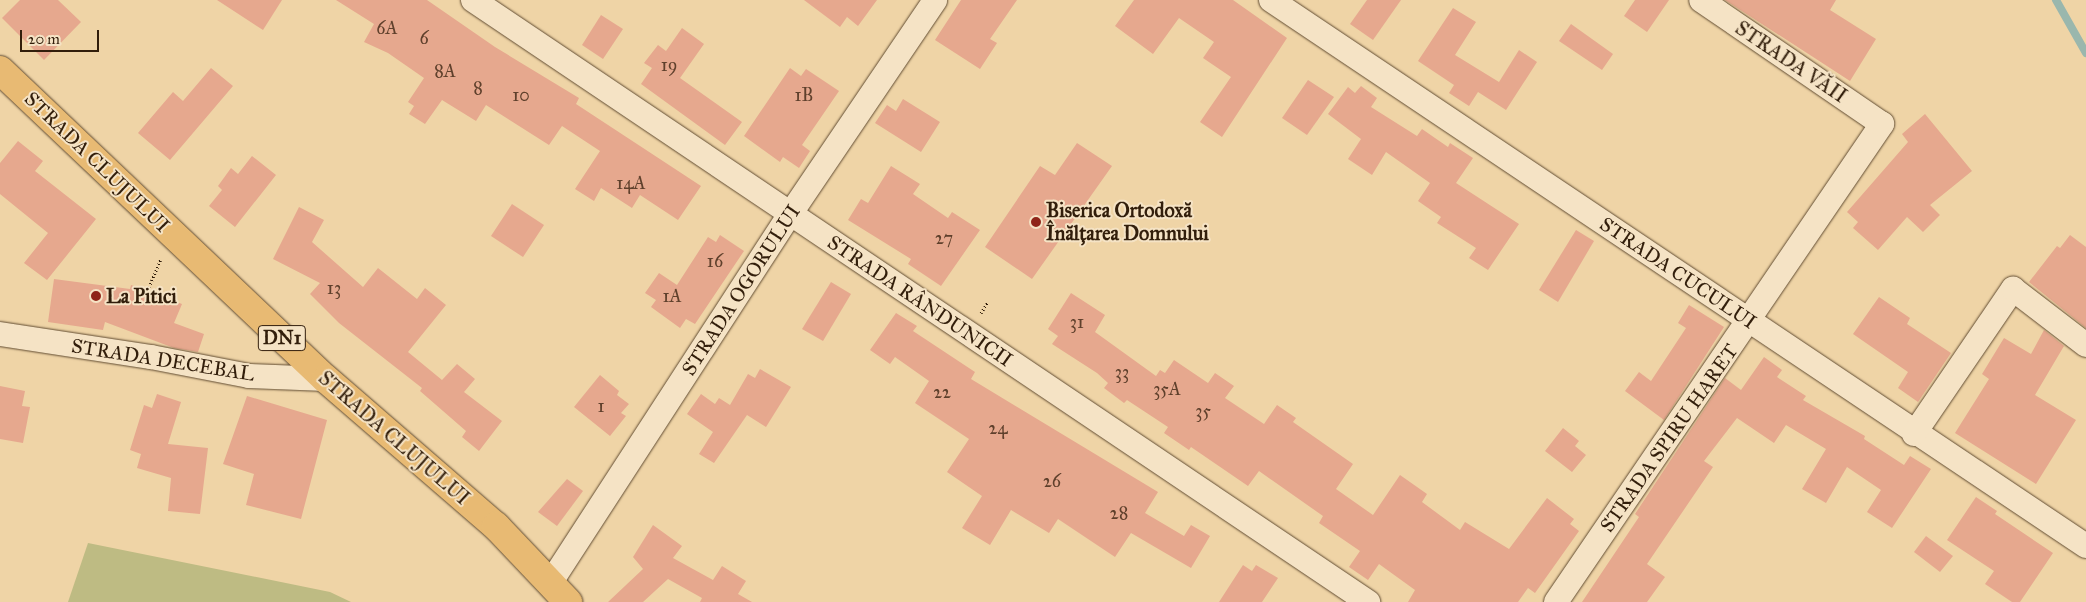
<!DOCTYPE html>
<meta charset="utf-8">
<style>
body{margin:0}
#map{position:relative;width:2086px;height:602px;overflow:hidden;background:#efd4a6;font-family:"IM FELL Great Primer",serif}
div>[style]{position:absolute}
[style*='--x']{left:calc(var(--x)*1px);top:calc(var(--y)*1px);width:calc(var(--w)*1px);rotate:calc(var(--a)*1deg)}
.green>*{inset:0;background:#bebb83}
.stream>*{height:8px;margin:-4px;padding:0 4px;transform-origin:4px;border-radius:4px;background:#9ab7ad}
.building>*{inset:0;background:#e6a88e}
.path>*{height:3px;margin-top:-1.5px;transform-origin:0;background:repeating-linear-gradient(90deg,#321e0b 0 1px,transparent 0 3.5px)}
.roads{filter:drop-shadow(0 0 1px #614c32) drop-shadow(0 0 1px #614c32)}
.minor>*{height:24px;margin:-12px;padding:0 12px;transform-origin:12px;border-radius:12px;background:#f5e3c5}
.primary>*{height:28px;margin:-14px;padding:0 14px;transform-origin:14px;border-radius:14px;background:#e8ba73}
.dots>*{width:14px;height:14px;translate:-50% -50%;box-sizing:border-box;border:2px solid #f5e3c5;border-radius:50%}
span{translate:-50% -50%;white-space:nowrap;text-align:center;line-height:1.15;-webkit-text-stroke:4px #f5e3c5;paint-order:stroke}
.number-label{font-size:18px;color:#5f402c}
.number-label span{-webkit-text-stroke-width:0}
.shield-label span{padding:1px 4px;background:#f5e3c5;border:1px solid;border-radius:4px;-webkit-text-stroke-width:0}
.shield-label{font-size:19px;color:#321e0b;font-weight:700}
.street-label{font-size:20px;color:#321e0b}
.poi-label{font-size:20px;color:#321e0b;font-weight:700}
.left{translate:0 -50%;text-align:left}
.scale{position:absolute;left:20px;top:30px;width:79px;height:22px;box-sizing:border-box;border:2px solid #321e0b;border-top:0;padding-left:6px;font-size:15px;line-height:18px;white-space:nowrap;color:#321e0b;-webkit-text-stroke:4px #f5e3c5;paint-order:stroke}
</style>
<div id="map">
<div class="green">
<div style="clip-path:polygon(88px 543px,330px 592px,351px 602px,68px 602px)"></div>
</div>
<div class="stream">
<div style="--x:2056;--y:0;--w:61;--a:60.5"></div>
</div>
<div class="building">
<div style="clip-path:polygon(20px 0,58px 0,81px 22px,44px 60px,2px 18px)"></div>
<div style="clip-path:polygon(217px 0,282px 0,263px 30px)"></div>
<div style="clip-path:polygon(336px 0,427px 0,495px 47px,579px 98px,576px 104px,701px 186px,678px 220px,640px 195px,632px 208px,601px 188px,594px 201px,575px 189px,600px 151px,562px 126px,549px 145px,486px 105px,476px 121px,442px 100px,425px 124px,409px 114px,414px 106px,408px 102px,424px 78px,388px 53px,364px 42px,374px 24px)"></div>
<div style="clip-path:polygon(804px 0,877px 0,858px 26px,847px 17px,840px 27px)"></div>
<div style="clip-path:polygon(961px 0,1017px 0,990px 39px,997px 43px,980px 69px,935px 40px)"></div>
<div style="clip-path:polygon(1134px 0,1233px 0,1287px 38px,1222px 137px,1200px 122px,1231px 77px,1203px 58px,1214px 42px,1179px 18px,1153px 54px,1115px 26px)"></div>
<div style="clip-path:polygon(1367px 0,1401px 0,1373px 40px,1350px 24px)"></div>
<div style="clip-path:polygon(1635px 0,1669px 0,1647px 32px,1624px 16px)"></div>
<div style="clip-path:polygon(1725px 0,1836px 0,1830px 10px,1876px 39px,1850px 81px)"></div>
<div style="clip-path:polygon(1453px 8px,1476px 22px,1455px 55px,1499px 82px,1519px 50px,1537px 62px,1506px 110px,1478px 92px,1469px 106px,1449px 93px,1454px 85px,1418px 61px)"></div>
<div style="clip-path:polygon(601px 15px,623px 29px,603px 59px,582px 45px)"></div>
<div style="clip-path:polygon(1571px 24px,1613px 54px,1602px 70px,1559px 41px)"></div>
<div style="clip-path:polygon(682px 28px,704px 44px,680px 78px,742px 122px,725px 145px,641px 84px,652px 68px,644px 63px,658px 45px,666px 51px)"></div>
<div style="clip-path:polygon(211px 68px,233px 86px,170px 160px,138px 133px,173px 92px,183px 101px)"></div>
<div style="clip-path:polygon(790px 68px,801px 76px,806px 69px,839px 91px,802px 145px,810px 151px,799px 168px,783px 157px,780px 162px,744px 136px)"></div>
<div style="clip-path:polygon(1308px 80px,1334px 97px,1307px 135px,1282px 118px)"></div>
<div style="clip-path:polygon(1361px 86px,1377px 98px,1371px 107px,1417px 136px,1422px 129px,1448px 147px,1450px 143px,1473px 158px,1456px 183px,1519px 224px,1488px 270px,1469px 258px,1476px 248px,1437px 223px,1441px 217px,1418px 201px,1430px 183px,1386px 152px,1372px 175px,1348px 159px,1361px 139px,1328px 114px,1348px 87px,1355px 93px)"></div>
<div style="clip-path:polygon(903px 99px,940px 122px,921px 152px,875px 123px,887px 105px,896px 111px)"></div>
<div style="clip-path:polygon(1925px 114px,1972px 171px,1930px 205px,1940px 215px,1923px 232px,1907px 217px,1878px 250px,1853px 228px,1858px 222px,1847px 212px,1908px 142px,1902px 134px)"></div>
<div style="clip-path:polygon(18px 141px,43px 161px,35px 171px,96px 219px,47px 280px,24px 263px,48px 233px,0 194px,0 163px)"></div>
<div style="clip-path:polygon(1077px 143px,1112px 166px,1032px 279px,985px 247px,1040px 166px,1055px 175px)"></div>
<div style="clip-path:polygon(252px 156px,276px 175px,235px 227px,209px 206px,222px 190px,218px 186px,231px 168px,238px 174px)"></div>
<div style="clip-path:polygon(891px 166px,920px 184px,913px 194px,948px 218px,952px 212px,980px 230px,941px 286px,908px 264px,911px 259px,848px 220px,861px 199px,868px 203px)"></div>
<div style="clip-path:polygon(512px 204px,544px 225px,523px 257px,491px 236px)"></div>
<div style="clip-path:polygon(299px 207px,324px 220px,312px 242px,363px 287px,378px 268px,417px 299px,425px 288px,446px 305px,408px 352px,442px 380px,457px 364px,475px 379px,464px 392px,502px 421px,479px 451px,462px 437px,466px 431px,420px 391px,422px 388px,339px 323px,310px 294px,320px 283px,273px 259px)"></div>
<div style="clip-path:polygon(1576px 230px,1594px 241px,1558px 302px,1539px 290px)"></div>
<div style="clip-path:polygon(720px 235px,744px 251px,695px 324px,686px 319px,680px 328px,651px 307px,656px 300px,645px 293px,659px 273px,677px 285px,708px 237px,716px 242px)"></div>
<div style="clip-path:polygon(2070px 235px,2086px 247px,2086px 328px,2029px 282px,2057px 246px,2060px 248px)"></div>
<div style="clip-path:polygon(54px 279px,130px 289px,131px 285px,182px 304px,174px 323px,204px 334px,198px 352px,174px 348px,105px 322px,103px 330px,48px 322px)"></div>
<div style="clip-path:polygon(831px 282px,851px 294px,823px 341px,802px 329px)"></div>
<div style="clip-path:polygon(1071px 293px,1105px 315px,1095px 332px,1156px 376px,1160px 370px,1165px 373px,1174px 360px,1208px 383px,1215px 373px,1234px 386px,1225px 398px,1264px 424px,1277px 405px,1296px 418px,1293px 422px,1353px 464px,1336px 489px,1373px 515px,1400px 475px,1427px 494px,1422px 502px,1460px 530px,1465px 522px,1509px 549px,1547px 498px,1574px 519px,1570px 524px,1579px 531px,1535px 593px,1528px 588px,1518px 602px,1408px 602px,1415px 590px,1379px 564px,1368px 580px,1349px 567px,1360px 551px,1319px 523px,1323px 516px,1259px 471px,1248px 486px,1191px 447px,1189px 450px,1164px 433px,1168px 427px,1127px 400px,1124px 403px,1104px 388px,1108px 383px,1097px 373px,1052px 344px,1058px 336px,1048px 329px)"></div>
<div style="clip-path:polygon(1879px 297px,1910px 318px,1907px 324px,1951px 353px,1918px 402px,1898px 388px,1908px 372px,1853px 334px)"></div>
<div style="clip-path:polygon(1689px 305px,1724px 327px,1664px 420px,1625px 391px,1639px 372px,1651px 381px,1686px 328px,1678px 323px)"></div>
<div style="clip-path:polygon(896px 313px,917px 326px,913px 331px,975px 372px,971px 379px,1158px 492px,1145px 513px,1184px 536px,1191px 525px,1210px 536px,1191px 568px,1131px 533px,1115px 557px,1058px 519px,1049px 533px,1011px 510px,990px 545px,962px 528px,982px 496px,947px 472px,969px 439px,915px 403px,929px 381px,895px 357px,890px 364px,870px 350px)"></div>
<div style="clip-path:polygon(2044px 330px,2064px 346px,2035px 395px,2076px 420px,2036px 484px,1955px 433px,1989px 379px,1982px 374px,2004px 338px,2031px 354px)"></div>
<div style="clip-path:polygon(1764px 357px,1782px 370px,1777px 377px,1806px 396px,1803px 400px,1865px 436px,1864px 439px,1904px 465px,1910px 456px,1931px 469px,1892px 528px,1867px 512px,1881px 490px,1847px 467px,1826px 503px,1802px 489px,1826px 449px,1786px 425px,1774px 443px,1737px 418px,1704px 461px,1713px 467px,1647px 564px,1665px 577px,1647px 602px,1582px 602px,1639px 517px,1635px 514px,1725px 378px,1741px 390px)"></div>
<div style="clip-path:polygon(760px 369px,791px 387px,766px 427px,747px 415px,714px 463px,699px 454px,713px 432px,687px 414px,701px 394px,715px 404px,719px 398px,730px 405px,748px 374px,755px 378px)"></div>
<div style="clip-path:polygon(600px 375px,619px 391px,617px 395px,629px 404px,621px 413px,626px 416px,610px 436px,574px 407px)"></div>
<div style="clip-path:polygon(0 386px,25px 391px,22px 406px,30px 407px,23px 443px,0 439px)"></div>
<div style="clip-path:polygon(157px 394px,181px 402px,168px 444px,208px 448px,200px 514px,168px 511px,171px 478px,137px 468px,141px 454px,130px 450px,144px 405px,152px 408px)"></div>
<div style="clip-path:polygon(247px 396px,327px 420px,301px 519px,246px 505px,254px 474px,223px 464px)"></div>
<div style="clip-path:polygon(1563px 428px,1579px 441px,1575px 446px,1586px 455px,1572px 472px,1545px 451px)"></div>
<div style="clip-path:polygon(567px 479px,583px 491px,557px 526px,538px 512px)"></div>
<div style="clip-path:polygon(1976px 497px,1997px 511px,1995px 514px,2053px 553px,2020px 602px,2012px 602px,1985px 584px,1994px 571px,1947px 540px)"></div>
<div style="clip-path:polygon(653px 525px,682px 546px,673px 558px,713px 580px,722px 566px,746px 581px,738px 594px,752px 602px,700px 602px,702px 598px,668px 579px,643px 602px,608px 602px,643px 569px,633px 557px)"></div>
<div style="clip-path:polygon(1926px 536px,1953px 556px,1940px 572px,1914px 552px)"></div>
<div style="clip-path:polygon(1243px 565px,1252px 571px,1256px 565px,1278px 578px,1262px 602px,1219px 602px)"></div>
</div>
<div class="path">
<div style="--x:149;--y:287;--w:30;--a:-67"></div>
<div style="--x:981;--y:313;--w:13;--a:-58"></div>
</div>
<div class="roads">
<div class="minor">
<div style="--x:473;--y:0;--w:1079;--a:33.93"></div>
<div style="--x:1271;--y:0;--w:981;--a:33.82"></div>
<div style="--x:0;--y:334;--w:153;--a:8.7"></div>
<div style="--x:151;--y:357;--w:100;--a:11"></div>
<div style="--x:249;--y:376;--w:77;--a:2.2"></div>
<div style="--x:1914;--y:434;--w:176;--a:-55.7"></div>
<div style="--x:2013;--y:289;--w:92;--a:37.5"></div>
<div style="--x:551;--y:582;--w:440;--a:-57"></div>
<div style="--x:791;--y:213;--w:257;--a:-55.9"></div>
<div style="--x:1556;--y:602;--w:579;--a:-55.71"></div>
<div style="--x:1882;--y:124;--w:219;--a:-145.6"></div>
</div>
<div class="primary">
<div style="--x:0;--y:70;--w:449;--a:43.5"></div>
<div style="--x:326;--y:379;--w:225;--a:40.9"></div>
<div style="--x:496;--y:526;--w:105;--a:46.5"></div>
</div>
</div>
<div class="dots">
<div style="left:1036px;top:222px;background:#8f2418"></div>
<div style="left:96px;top:296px;background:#8f2418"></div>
</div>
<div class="number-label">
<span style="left:387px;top:28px">6A</span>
<span style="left:424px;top:38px">6</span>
<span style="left:669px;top:65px">19</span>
<span style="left:445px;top:71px">8A</span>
<span style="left:478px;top:88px">8</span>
<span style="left:521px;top:95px">10</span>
<span style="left:804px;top:95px">1B</span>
<span style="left:631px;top:183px">14A</span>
<span style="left:944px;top:238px">27</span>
<span style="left:715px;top:261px">16</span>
<span style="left:334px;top:288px">13</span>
<span style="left:672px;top:296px">1A</span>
<span style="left:1077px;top:322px">31</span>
<span style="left:1122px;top:372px">33</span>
<span style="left:1167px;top:389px">35A</span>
<span style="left:942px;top:392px">22</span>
<span style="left:601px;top:406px">1</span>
<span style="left:1203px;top:411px">35</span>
<span style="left:998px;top:428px">24</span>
<span style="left:1052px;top:481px">26</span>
<span style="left:1119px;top:513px">28</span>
</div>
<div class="shield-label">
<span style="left:282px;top:338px">DN1</span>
</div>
<div class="street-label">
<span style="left:1791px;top:62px;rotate:34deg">STRADA VĂII</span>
<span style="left:97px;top:162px;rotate:44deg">STRADA CLUJULUI</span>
<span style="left:1678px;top:273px;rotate:34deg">STRADA CUCULUI</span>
<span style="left:741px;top:290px;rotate:-57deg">STRADA OGORULUI</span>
<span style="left:920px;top:301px;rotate:34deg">STRADA RÂNDUNICII</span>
<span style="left:163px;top:360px;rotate:9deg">STRADA DECEBAL</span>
<span style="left:394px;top:438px;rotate:41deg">STRADA CLUJULUI</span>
<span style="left:1669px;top:438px;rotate:-55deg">STRADA SPIRU HARET</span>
</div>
<div class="poi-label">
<span class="left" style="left:1046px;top:222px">Biserica Ortodoxă<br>Înălțarea Domnului</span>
<span class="left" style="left:106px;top:296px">La Pitici</span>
</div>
<div class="scale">20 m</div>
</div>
